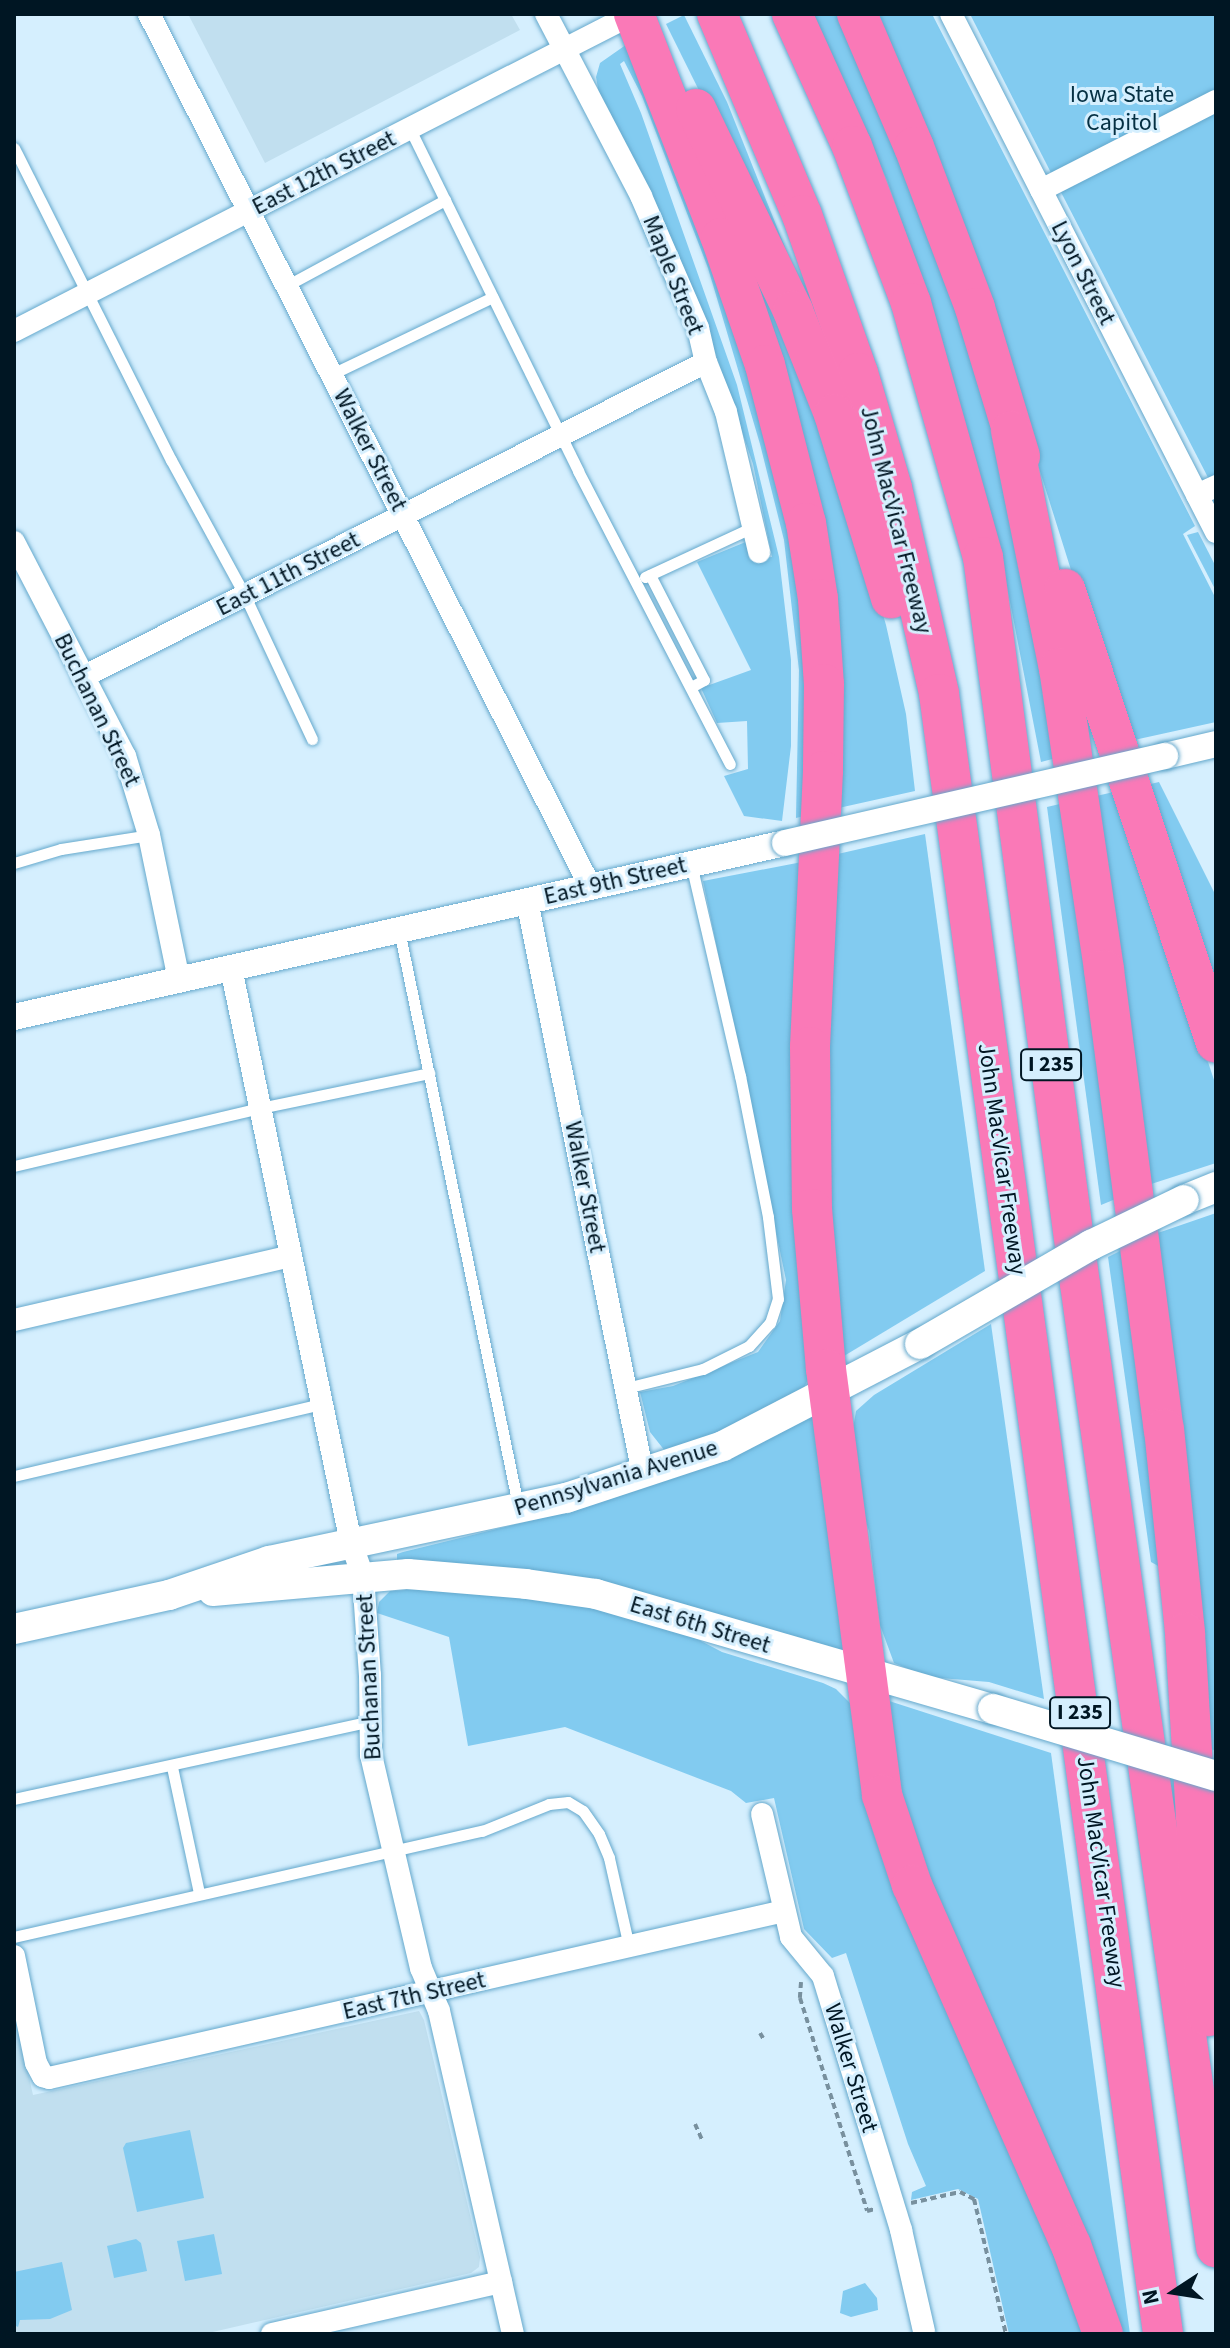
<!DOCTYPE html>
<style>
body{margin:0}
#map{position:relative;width:1230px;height:2348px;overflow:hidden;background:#d5effe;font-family:"Source Sans 3",sans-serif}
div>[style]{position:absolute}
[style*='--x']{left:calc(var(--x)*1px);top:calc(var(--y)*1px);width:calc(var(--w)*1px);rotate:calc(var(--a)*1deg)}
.built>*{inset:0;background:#c1dfef}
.green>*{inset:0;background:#82cbf0}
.path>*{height:4px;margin-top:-2px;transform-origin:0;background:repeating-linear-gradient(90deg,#78909e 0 6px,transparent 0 10px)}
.roads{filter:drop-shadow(0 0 2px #64a8cc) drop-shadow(0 0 2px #64a8cc)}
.service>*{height:11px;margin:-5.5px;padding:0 5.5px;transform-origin:5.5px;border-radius:5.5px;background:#fff}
.minor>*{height:22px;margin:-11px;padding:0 11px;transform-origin:11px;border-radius:11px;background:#fff}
.tertiary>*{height:26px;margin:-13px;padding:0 13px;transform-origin:13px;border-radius:13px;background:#fff}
.secondary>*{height:30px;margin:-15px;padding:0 15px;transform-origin:15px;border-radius:15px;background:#fff}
.motorway>*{height:40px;margin:-20px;padding:0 20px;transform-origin:20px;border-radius:20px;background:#fa79b7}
.bridges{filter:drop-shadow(0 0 2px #64a8cc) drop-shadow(0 0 2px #64a8cc)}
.tertiary-bridge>*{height:26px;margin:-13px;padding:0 13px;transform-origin:13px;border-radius:13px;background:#fff}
.secondary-bridge>*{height:30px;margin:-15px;padding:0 15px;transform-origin:15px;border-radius:15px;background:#fff}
span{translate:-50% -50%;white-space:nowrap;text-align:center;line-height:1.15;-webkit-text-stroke:6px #d5effe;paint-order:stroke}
.shield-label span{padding:2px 6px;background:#d5effe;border:2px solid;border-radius:6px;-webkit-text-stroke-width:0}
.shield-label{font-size:22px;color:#001623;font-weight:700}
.park-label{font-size:24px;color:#053043}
.street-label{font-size:24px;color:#001623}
.frame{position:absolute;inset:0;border:16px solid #001623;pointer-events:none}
.north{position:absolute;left:1134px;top:2252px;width:80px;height:80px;-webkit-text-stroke:6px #d5effe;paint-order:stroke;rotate:258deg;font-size:22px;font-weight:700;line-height:32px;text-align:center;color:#001623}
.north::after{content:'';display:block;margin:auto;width:28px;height:36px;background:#001623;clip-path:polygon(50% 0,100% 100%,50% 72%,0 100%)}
</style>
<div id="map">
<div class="built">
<div style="clip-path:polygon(188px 14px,511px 14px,520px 30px,265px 163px)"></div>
<div style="clip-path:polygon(14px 2010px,33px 2095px,419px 2011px,424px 2020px,480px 2257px,479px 2267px,471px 2273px,204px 2334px,14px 2334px)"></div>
</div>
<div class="green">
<div style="clip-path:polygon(812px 14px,836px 14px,890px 134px,943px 270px,987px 411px,1014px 515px,1060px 757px,1041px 762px,998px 540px,924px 285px,887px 180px)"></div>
<div style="clip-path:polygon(873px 14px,932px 14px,1195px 526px,1183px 534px,1216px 599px,1216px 722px,1125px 742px,1006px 363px)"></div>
<div style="clip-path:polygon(970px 14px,1216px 14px,1216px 493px,1047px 165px)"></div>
<div style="clip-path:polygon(684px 15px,727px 102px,818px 330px,666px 24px)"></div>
<div style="clip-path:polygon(630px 42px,774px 439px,810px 679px,808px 815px,796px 818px,799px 670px,784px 540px,760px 444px,708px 268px,642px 96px,624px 61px,620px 64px,641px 113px,737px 385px,779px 557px,791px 660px,791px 746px,782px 821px,744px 816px,724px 776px,748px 769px,747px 721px,717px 723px,701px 688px,751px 670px,697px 562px,748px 541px,754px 559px,772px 557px,753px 464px,696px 296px,599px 94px,596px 77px,600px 63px)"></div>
<div style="clip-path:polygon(717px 185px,794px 348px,864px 550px,886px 625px,906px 714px,915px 791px,834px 809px,836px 725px)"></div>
<div style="clip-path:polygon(1198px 532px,1216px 567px,1216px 591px,1187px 535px)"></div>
<div style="clip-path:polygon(1159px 782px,1216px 896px,1216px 1002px,1142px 786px)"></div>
<div style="clip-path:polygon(1118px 791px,1216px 1086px,1216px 1163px,1145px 1186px,1092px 797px)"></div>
<div style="clip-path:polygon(1064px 803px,1118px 1198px,1101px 1205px,1047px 807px)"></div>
<div style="clip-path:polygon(925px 834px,985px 1271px,844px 1356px,826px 1196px,829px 856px)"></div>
<div style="clip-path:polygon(802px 862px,813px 1368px,804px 1388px,795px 1395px,713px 1434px,665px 1451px,650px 1432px,640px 1392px,673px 1386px,758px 1352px,780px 1321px,786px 1280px,703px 881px)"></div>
<div style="clip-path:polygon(1216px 1213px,1216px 1751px,1205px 1747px,1149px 1236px)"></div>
<div style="clip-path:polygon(1126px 1248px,1160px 1567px,1151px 1562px,1108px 1257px)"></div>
<div style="clip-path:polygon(991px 1324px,1044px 1699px,989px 1682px,928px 1677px,894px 1663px,880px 1625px,869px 1531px,855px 1488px,851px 1440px,856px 1411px,874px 1395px)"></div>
<div style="clip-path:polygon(814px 1413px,847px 1651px,397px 1560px,397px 1554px,403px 1552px,537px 1519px)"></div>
<div style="clip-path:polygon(437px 1588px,517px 1594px,608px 1611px,680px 1630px,722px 1652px,823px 1683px,836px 1689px,851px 1704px,1092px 2334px,1009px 2334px,978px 2199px,958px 2189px,911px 2200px,912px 2192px,926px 2186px,908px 2144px,846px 1953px,832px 1958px,804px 1929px,774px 1798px,746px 1803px,731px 1791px,565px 1727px,468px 1746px,449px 1637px,377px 1613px,379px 1602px,390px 1591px)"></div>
<div style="clip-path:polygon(886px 1700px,1051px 1753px,1130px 2334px,1116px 2334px,928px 1876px,905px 1808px)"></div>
<div style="clip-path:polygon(190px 2130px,204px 2198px,137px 2212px,123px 2148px,126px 2143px)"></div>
<div style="clip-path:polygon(214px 2234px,222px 2274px,185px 2281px,177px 2241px)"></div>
<div style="clip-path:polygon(136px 2239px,141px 2243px,147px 2271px,114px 2278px,107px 2246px)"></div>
<div style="clip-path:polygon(62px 2262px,72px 2310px,50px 2319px,20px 2320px,18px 2327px,14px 2325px,14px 2272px)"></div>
<div style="clip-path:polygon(865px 2283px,877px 2298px,878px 2310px,851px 2317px,840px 2313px,843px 2291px)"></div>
</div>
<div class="path">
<div style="--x:801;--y:1982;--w:16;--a:94"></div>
<div style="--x:800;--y:1998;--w:223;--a:72.5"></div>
<div style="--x:867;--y:2211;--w:8;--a:-14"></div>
<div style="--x:760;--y:2033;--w:6;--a:59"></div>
<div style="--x:695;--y:2124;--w:17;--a:66"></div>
<div style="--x:911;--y:2203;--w:50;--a:-12.7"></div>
<div style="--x:960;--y:2192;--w:16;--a:27"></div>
<div style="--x:974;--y:2199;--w:139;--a:76.7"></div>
</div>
<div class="roads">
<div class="service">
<div style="--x:410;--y:129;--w:381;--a:63.8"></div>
<div style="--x:578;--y:471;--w:330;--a:62.6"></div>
<div style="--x:14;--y:148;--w:349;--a:63.3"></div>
<div style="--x:171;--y:460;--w:155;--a:61.4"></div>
<div style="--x:245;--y:596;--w:158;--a:64.9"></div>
<div style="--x:286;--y:286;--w:181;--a:-28.4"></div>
<div style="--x:332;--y:374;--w:178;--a:-25.6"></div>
<div style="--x:650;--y:575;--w:118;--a:62.8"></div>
<div style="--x:704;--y:680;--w:15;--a:152"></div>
<div style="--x:645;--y:577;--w:119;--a:-24.8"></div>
<div style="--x:14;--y:863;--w:49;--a:-16.6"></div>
<div style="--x:61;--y:849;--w:89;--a:-9"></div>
<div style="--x:399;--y:930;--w:587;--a:78.31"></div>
<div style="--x:14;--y:1166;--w:253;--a:-13.3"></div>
<div style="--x:260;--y:1108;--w:173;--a:-11.7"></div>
<div style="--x:626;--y:1388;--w:79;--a:-13.9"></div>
<div style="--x:703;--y:1369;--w:51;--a:-26.6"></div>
<div style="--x:749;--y:1346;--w:31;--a:-48"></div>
<div style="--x:770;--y:1323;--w:25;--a:-72"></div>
<div style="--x:778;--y:1299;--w:83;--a:-97"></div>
<div style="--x:768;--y:1217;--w:144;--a:-101.2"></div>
<div style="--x:740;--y:1076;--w:218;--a:-103"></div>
<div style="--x:14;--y:1476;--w:316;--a:-13.2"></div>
<div style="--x:172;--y:1767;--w:129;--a:77.9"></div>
<div style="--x:14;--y:1799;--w:362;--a:-12.3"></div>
<div style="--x:14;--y:1937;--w:480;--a:-12.8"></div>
<div style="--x:482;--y:1831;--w:72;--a:-21.9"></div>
<div style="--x:549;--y:1804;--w:19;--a:-6"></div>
<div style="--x:568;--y:1802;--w:17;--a:31"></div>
<div style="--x:583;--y:1811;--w:28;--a:55"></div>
<div style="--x:599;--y:1834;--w:26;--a:67"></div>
<div style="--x:609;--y:1858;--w:91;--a:77.3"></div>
</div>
<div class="minor">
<div style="--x:149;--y:14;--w:977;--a:63.17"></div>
<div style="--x:546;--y:14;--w:205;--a:62.4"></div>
<div style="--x:641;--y:196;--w:144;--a:66.6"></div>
<div style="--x:698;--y:328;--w:35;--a:77"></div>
<div style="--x:706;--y:362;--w:54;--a:68.2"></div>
<div style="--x:726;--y:412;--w:144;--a:76.7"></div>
<div style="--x:951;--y:14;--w:582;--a:62.91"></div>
<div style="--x:1041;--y:190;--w:196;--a:-27"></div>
<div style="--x:14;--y:331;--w:695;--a:-27.12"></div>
<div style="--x:1197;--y:495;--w:21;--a:-25"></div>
<div style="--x:14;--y:542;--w:241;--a:62.6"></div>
<div style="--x:125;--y:756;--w:83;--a:73.1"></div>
<div style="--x:149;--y:835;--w:148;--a:78.3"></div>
<div style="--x:83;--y:677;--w:698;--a:-26.82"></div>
<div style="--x:527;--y:901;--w:585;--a:78.56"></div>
<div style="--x:231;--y:968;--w:587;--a:78.21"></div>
<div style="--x:351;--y:1543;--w:35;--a:70"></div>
<div style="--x:363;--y:1576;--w:99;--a:86"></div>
<div style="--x:370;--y:1675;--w:80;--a:89.3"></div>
<div style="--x:371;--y:1755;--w:219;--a:76.8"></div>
<div style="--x:421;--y:1968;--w:47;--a:67.3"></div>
<div style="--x:439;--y:2011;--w:331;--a:77.1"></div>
<div style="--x:14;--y:1320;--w:284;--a:-13"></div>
<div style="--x:762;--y:1814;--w:126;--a:76.7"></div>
<div style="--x:791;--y:1937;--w:50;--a:50.6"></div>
<div style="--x:823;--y:1976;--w:266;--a:72.9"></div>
<div style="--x:901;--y:2230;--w:104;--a:77.2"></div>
<div style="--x:14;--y:1956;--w:109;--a:78.4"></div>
<div style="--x:36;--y:2063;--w:15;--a:62"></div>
<div style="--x:43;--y:2076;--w:6;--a:18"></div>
<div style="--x:49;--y:2078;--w:754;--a:-12.8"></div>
<div style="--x:272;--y:2334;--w:235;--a:-12.8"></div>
</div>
<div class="tertiary">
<div style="--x:1165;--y:756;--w:52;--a:-13.2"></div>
<div style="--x:14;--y:1017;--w:790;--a:-12.72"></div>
</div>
<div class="secondary">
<div style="--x:1184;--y:1200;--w:35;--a:-22"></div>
<div style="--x:213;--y:1591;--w:196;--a:-5"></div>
<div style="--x:408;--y:1574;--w:118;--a:4.8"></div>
<div style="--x:526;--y:1584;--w:71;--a:8.1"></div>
<div style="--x:596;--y:1594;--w:413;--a:16.2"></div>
<div style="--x:14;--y:1629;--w:159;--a:-12.4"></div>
<div style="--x:169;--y:1595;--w:106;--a:-18.8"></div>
<div style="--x:269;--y:1561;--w:304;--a:-12"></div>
<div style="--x:566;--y:1498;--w:165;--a:-18.3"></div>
<div style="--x:723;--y:1446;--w:222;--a:-27.4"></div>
</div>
<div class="motorway">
<div style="--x:634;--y:14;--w:240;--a:68.8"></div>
<div style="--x:721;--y:238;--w:134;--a:70.9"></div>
<div style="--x:765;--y:365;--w:163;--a:75.5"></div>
<div style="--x:806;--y:523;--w:77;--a:81"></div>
<div style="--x:818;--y:599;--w:85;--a:86"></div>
<div style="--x:824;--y:684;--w:87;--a:90.7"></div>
<div style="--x:823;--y:771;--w:276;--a:92.7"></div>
<div style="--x:810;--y:1047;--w:162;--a:89.3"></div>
<div style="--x:812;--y:1209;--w:161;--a:85"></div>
<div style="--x:826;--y:1369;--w:430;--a:82.5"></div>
<div style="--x:882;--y:1795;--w:95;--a:71.6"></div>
<div style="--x:912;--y:1885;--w:394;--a:66.2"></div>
<div style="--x:1071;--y:2245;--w:95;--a:70.2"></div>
<div style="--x:717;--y:14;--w:218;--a:67.1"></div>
<div style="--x:802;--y:215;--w:168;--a:70.5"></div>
<div style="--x:858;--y:373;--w:120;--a:73.5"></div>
<div style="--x:892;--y:488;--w:211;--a:77.1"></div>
<div style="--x:939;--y:694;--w:1655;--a:82.22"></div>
<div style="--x:792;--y:14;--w:145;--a:65.6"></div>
<div style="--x:852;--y:146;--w:168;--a:69.4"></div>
<div style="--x:911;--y:303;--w:264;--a:74.2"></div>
<div style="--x:983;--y:557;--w:733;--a:82.4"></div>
<div style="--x:1080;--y:1284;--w:973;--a:81.96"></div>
<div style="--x:857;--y:14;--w:145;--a:66.8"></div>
<div style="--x:914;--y:147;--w:172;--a:69.2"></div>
<div style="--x:975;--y:308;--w:155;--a:73.1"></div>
<div style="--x:696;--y:109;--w:224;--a:64.3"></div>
<div style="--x:793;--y:311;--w:111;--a:68.3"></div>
<div style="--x:834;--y:414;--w:193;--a:72.8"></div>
<div style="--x:1011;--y:431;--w:242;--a:78.6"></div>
<div style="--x:1059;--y:668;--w:305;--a:81.5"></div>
<div style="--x:1104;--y:970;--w:463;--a:82.6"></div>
<div style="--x:1164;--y:1429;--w:205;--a:84.1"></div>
<div style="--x:1185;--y:1633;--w:384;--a:86.6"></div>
<div style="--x:1065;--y:589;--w:478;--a:71.6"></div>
</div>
</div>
<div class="bridges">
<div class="tertiary-bridge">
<div style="--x:785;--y:843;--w:390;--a:-12.9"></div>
</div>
<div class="secondary-bridge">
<div style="--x:920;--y:1344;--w:198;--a:-30.1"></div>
<div style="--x:1091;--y:1245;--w:103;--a:-25.8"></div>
<div style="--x:993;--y:1709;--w:233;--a:16.7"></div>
</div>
</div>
<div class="shield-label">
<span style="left:1051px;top:1065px">I 235</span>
<span style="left:1080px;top:1713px">I 235</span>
</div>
<div class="park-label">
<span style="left:1122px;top:109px">Iowa State<br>Capitol</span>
</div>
<div class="street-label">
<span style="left:324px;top:173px;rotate:-27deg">East 12th Street</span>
<span style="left:1083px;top:273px;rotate:63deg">Lyon Street</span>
<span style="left:673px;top:275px;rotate:68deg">Maple Street</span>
<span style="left:370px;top:450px;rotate:63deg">Walker Street</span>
<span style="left:896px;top:520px;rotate:76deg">John MacVicar Freeway</span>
<span style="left:288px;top:574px;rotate:-27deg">East 11th Street</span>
<span style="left:97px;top:710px;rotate:64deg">Buchanan Street</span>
<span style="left:615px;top:881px;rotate:-13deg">East 9th Street</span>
<span style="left:1002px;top:1159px;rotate:82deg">John MacVicar Freeway</span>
<span style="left:585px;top:1187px;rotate:79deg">Walker Street</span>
<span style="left:616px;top:1478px;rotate:-17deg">Pennsylvania Avenue</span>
<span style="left:700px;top:1625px;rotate:17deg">East 6th Street</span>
<span style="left:369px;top:1677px;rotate:-93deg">Buchanan Street</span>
<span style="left:1101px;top:1872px;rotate:82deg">John MacVicar Freeway</span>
<span style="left:414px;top:1996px;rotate:-13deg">East 7th Street</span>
<span style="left:851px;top:2068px;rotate:73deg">Walker Street</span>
</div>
<div class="frame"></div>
<div class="north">N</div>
</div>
